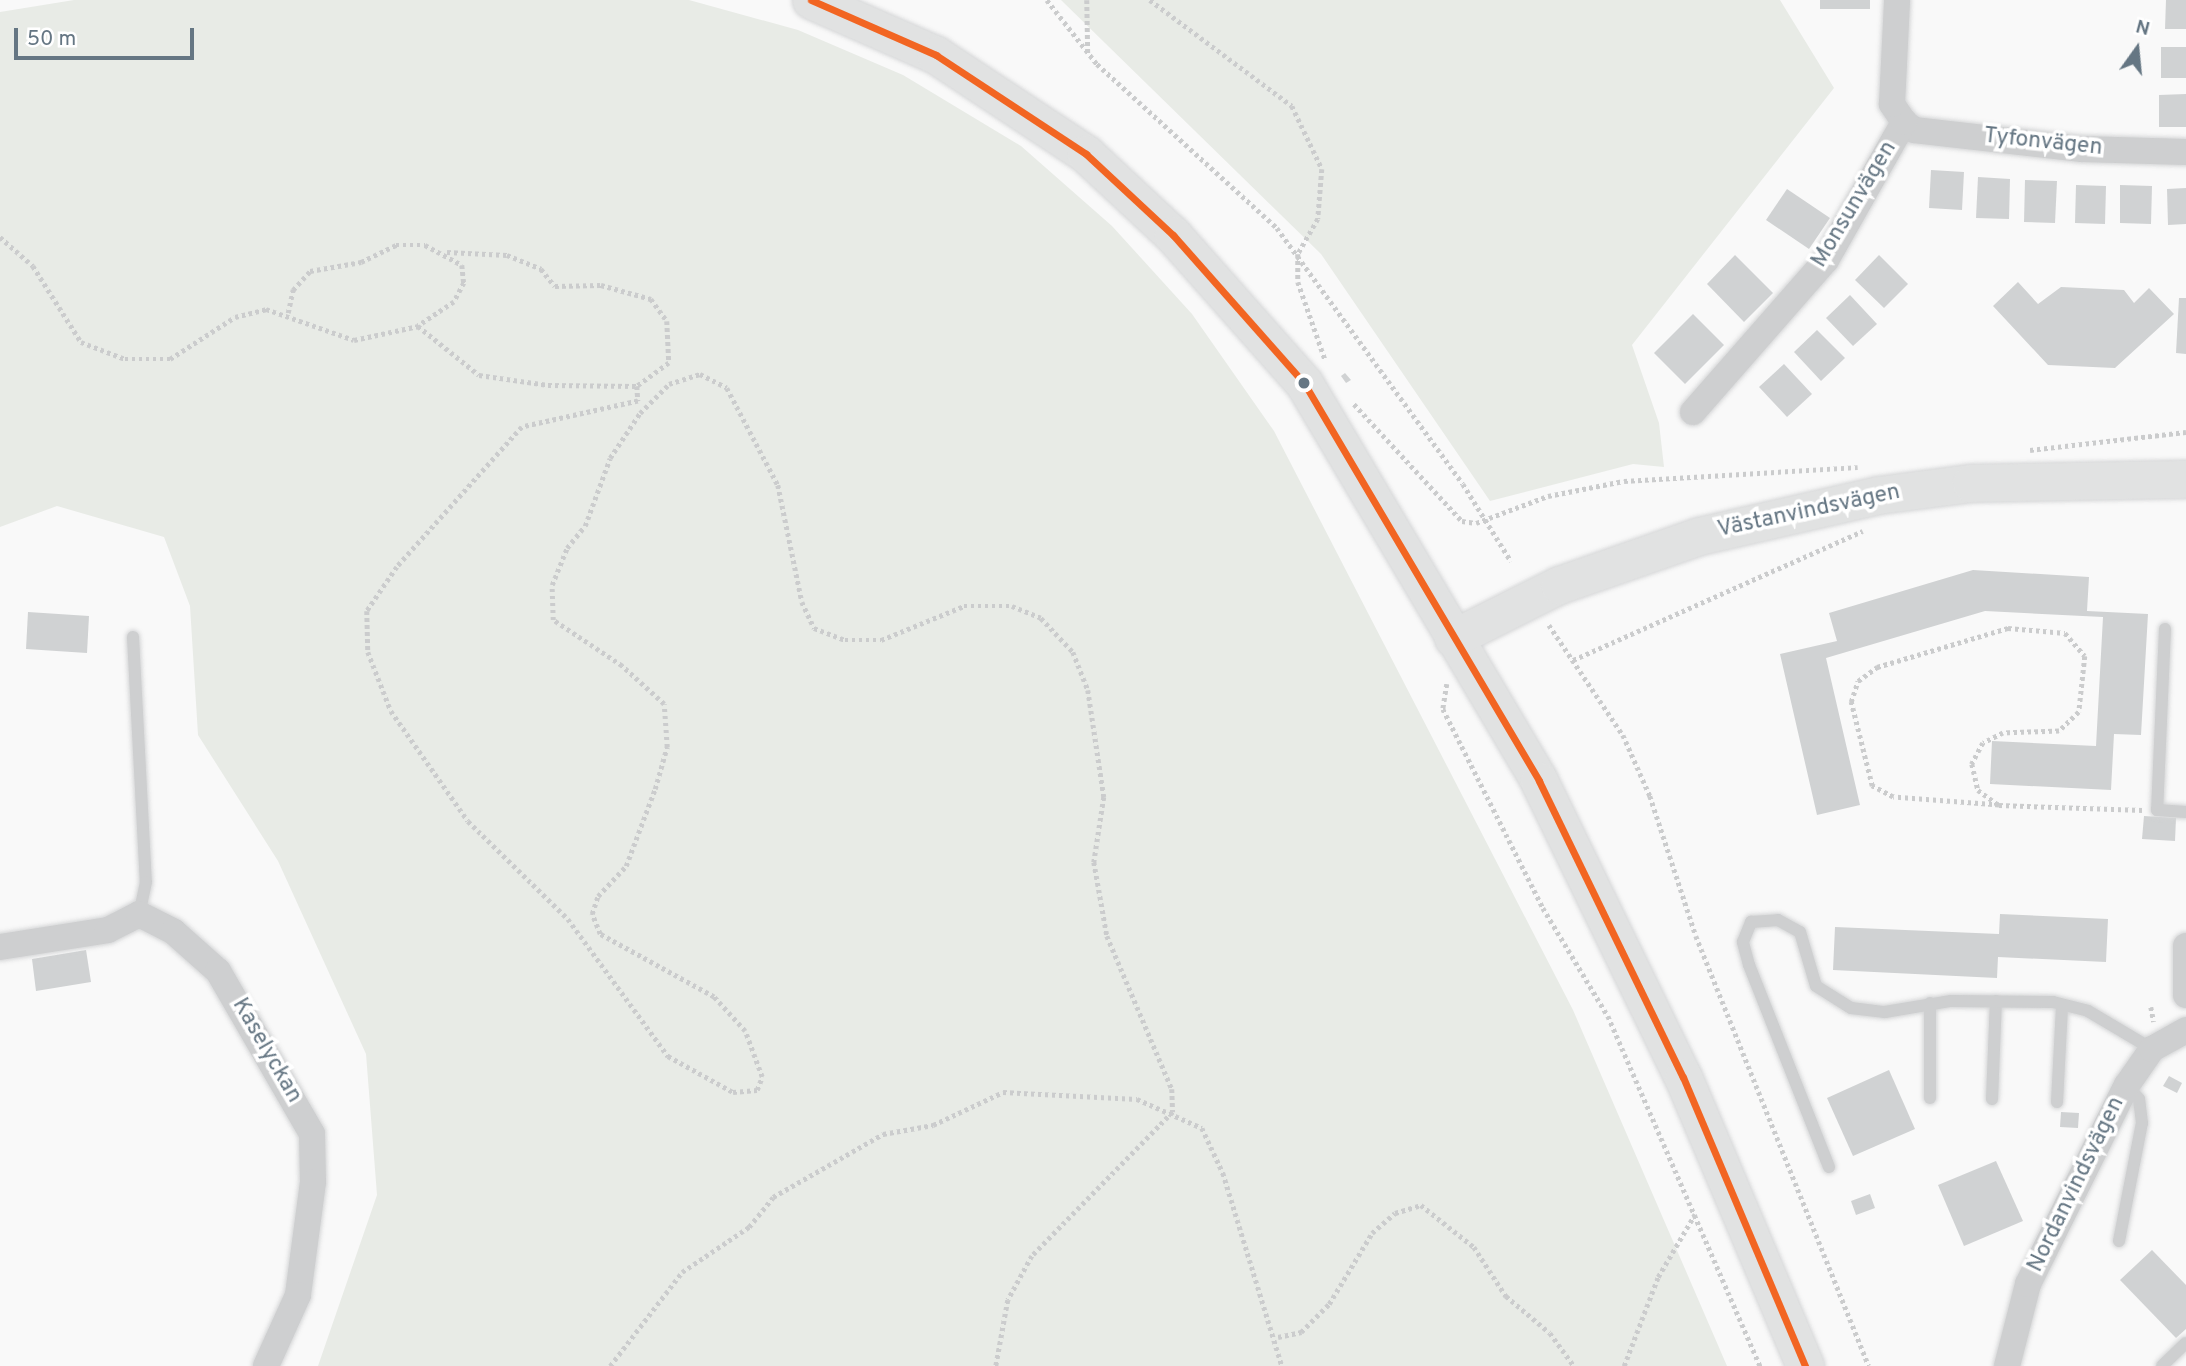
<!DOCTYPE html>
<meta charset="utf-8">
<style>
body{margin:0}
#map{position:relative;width:2186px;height:1366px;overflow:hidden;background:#f9f9f9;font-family:Overpass,sans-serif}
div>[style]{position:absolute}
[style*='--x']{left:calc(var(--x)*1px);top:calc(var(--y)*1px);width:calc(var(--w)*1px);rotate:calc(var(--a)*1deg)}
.green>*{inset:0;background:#e8ebe6}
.building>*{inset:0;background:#d0d2d3}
.path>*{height:4.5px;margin-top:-2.25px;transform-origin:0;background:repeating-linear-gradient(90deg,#cbcccd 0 3.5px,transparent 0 7px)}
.roads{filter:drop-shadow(0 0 2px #d5d6d7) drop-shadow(0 0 2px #d5d6d7)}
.lane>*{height:12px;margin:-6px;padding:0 6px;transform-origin:6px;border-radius:6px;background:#cecfd0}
.street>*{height:26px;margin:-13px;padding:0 13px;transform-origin:13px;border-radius:13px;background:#cecfd0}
.secondary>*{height:37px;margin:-18.5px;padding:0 18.5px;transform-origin:18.5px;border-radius:18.5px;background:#e1e2e2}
.bus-1>*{height:7px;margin:-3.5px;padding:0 3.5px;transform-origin:3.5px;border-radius:3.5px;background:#f26522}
.dots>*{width:19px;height:19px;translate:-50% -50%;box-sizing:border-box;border:4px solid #fff;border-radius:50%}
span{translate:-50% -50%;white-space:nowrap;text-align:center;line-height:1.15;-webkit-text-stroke:7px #fff;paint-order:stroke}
.street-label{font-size:23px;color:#657683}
.north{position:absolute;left:2102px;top:14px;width:70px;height:70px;-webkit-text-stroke:5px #fff;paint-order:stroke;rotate:15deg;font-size:19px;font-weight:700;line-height:28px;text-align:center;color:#657683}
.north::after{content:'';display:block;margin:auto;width:24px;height:32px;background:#657683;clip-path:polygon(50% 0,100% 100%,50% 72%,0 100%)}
.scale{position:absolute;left:14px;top:28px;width:180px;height:32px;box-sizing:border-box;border:4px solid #657683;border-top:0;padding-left:9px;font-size:21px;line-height:24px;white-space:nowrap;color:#657683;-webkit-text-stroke:5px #fff;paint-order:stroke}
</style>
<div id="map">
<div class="green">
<div style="clip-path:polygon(74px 0,689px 0,798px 30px,903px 75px,1021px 146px,1112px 226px,1192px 314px,1274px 431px,1573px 1010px,1727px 1366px,318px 1366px,377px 1195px,366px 1054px,278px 861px,198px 735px,190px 606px,164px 537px,57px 506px,0 527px,0 12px)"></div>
<div style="clip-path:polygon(1061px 0,1780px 0,1834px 88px,1632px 345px,1659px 423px,1664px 467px,1633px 464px,1490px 501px,1321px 254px)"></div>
</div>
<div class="building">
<div style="clip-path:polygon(1820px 0,1870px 0,1870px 9px,1820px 9px)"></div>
<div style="clip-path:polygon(2166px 0,2186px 0,2186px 29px,2165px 29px)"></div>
<div style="clip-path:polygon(2161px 47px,2186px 47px,2186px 78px,2161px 78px)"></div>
<div style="clip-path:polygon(2186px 94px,2186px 127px,2159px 127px,2159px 95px)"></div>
<div style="clip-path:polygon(1931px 170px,1964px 172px,1962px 210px,1929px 208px)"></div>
<div style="clip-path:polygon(1978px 177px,2010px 179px,2009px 219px,1976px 218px)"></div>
<div style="clip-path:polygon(2025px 180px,2057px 181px,2055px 223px,2024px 222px)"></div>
<div style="clip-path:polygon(2076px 185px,2106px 186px,2105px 224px,2075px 223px)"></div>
<div style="clip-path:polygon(2120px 185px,2152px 186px,2151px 224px,2120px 223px)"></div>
<div style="clip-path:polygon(2186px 188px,2186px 224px,2168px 225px,2167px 189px)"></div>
<div style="clip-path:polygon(1787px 189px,1830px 218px,1809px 249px,1766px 220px)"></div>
<div style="clip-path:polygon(1735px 255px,1773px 293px,1744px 322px,1707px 284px)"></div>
<div style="clip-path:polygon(1879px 255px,1908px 284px,1884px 308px,1855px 280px)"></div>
<div style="clip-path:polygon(2018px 282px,2038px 304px,2061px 287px,2124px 290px,2134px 303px,2149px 288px,2174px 314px,2115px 368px,2048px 365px,1993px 306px)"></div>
<div style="clip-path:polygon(1850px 295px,1877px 324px,1853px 346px,1826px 318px)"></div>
<div style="clip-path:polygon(2179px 298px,2186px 298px,2186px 354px,2176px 353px)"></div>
<div style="clip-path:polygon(1693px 314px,1724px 345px,1685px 384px,1654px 353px)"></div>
<div style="clip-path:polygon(1817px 330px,1845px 358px,1821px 381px,1794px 352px)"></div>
<div style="clip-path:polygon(1784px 364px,1812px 394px,1787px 417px,1759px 387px)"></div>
<div style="clip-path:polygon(1345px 373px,1351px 380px,1346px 383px,1341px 376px)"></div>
<div style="clip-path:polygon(1973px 570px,2089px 577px,2087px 611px,2148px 614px,2141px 735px,2114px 734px,2111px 790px,1990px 784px,1992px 741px,2096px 746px,2103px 617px,1985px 611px,1826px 658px,1860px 805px,1817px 815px,1780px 654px,1837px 641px,1829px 613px)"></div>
<div style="clip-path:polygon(28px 612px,89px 616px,87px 653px,26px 649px)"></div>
<div style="clip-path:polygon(2144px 816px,2176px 818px,2175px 841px,2142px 839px)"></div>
<div style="clip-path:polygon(2000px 914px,2108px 919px,2106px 962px,1998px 957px,1997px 978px,1833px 970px,1835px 927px,1999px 934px)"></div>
<div style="clip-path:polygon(86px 950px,91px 982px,36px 991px,32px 959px)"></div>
<div style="clip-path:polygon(1889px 1070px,1915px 1129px,1853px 1156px,1827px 1098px)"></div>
<div style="clip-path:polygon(2169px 1076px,2182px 1083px,2177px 1093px,2163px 1086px)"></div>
<div style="clip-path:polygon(2061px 1112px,2079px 1113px,2078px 1128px,2060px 1127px)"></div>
<div style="clip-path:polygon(1996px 1161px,2023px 1221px,1964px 1246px,1938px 1185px)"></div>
<div style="clip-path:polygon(1870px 1194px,1875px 1208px,1856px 1215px,1851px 1201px)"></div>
<div style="clip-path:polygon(2152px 1250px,2186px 1285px,2186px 1329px,2176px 1338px,2120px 1280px)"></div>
</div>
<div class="path">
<div style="--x:1047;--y:0;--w:81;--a:52"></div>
<div style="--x:1097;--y:64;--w:244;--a:42.3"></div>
<div style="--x:1277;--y:228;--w:316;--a:54"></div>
<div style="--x:1463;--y:484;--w:91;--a:58.1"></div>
<div style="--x:1087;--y:0;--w:55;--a:89"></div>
<div style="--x:1150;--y:0;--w:177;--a:36.7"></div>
<div style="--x:1292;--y:106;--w:70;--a:64.5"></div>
<div style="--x:1322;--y:169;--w:50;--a:94.6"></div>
<div style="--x:1318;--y:219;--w:40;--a:119.7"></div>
<div style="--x:1298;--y:254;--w:28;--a:90"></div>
<div style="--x:1298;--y:282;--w:82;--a:70.7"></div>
<div style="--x:0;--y:237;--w:44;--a:41.3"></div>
<div style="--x:33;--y:266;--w:90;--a:57.7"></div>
<div style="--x:81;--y:342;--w:47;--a:21.1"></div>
<div style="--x:125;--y:359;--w:45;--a:0"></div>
<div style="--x:170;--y:359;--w:77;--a:-32.9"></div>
<div style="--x:235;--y:317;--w:32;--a:-14"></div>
<div style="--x:266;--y:309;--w:93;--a:19.4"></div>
<div style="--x:354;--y:340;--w:66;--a:-12.3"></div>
<div style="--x:418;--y:326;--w:78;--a:38.8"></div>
<div style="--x:479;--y:375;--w:70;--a:8.2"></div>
<div style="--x:548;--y:385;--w:89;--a:0.6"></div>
<div style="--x:637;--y:386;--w:15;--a:86"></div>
<div style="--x:638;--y:401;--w:119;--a:167.4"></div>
<div style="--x:522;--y:427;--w:188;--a:131.8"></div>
<div style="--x:397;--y:567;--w:53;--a:124.3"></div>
<div style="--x:367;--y:611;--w:41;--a:88.6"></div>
<div style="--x:368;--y:652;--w:63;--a:68.7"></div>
<div style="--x:391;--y:711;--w:134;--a:55"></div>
<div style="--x:468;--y:821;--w:140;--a:44.4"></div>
<div style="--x:568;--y:919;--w:170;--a:53.9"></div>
<div style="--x:668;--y:1056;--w:74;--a:29"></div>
<div style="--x:733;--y:1092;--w:24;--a:-5"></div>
<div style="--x:757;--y:1090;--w:14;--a:-69"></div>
<div style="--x:762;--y:1077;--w:49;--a:-110.3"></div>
<div style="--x:745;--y:1031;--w:46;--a:-132.4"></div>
<div style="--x:714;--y:997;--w:130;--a:-151.1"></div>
<div style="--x:600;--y:934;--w:22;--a:-112"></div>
<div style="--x:592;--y:914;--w:19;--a:-72"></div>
<div style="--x:598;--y:896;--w:41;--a:-47"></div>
<div style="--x:626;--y:866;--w:82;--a:-69.4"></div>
<div style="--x:655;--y:789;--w:44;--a:-74.1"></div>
<div style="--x:667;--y:747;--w:43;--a:-94"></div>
<div style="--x:664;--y:704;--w:57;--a:-137.9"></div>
<div style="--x:622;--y:666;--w:83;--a:-146.3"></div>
<div style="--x:553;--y:620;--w:35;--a:-92"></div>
<div style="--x:552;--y:585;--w:40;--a:-68"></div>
<div style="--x:567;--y:548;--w:28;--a:-51"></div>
<div style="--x:585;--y:526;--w:72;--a:-69.8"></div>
<div style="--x:610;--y:458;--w:54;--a:-56.3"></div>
<div style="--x:640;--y:413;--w:41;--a:-45"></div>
<div style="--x:669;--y:384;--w:33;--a:-18"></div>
<div style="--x:700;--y:374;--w:30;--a:27"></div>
<div style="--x:727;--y:388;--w:110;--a:62.3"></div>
<div style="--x:778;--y:485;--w:119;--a:78.4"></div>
<div style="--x:802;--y:602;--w:29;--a:65"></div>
<div style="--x:814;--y:628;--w:33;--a:21"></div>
<div style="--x:845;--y:640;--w:36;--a:0"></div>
<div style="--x:881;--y:640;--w:90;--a:-22.3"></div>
<div style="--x:964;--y:606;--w:48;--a:0"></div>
<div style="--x:1012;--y:606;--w:31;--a:22"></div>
<div style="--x:1041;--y:618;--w:47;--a:46.7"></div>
<div style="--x:1073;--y:652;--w:41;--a:68.5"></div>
<div style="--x:1088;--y:690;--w:108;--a:81.5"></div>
<div style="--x:1104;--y:797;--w:66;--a:98.7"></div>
<div style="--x:1094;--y:862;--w:75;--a:80"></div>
<div style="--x:1107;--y:936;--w:166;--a:67"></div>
<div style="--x:1172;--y:1089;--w:23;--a:88"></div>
<div style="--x:1173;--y:1112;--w:202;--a:134.4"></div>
<div style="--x:1032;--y:1256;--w:50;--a:118.6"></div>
<div style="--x:1008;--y:1300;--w:67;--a:100.3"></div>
<div style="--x:447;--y:252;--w:60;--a:2.9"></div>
<div style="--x:507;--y:255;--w:37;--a:22"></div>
<div style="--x:541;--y:269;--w:22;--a:51"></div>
<div style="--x:555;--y:286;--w:46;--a:-1.2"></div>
<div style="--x:601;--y:285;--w:52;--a:15.6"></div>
<div style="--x:651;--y:299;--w:27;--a:54"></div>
<div style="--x:667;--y:321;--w:42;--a:87.3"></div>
<div style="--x:669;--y:363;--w:39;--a:144"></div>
<div style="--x:288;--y:313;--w:24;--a:-78"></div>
<div style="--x:293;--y:290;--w:25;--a:-48"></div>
<div style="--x:310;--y:271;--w:52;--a:-10"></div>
<div style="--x:361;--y:262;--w:39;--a:-26"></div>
<div style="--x:396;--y:245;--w:29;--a:0"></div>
<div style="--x:425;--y:245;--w:42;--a:28.4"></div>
<div style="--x:462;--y:265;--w:18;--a:84"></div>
<div style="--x:464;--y:283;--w:21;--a:118"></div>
<div style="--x:454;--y:302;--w:43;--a:146.3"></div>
<div style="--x:1354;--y:404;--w:159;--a:47.3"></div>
<div style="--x:1462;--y:521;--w:14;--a:8"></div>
<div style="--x:1476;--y:523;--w:77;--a:-20.6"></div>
<div style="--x:1548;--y:496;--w:77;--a:-11.2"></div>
<div style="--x:1624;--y:481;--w:234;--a:-3.4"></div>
<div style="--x:2030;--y:450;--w:157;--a:-6.6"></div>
<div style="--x:1549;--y:625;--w:133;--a:56.1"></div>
<div style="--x:1623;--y:735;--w:67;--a:66.1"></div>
<div style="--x:1650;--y:796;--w:147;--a:71.8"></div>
<div style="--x:1696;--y:936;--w:463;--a:68.1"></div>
<div style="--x:1573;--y:660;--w:317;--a:-24"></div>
<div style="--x:1447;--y:684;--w:25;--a:99"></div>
<div style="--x:1443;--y:709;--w:223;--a:63.3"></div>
<div style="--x:1543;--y:908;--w:126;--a:59"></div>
<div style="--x:1608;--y:1016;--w:382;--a:66.5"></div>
<div style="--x:1999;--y:805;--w:106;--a:-175.7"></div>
<div style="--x:1893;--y:797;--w:24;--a:-152"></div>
<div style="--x:1872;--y:786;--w:87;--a:-104"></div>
<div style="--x:1851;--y:702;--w:22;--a:-72"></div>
<div style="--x:1858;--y:681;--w:24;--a:-36"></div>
<div style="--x:1877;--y:667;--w:137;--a:-16.6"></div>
<div style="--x:2008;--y:628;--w:57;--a:5"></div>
<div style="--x:2065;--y:633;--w:30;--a:49"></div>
<div style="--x:2085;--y:656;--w:56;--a:96.1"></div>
<div style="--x:2079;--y:712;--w:28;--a:136"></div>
<div style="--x:2059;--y:731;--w:56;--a:178"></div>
<div style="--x:2003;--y:733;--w:22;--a:153"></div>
<div style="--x:1983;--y:743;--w:24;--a:118"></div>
<div style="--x:1972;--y:764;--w:27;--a:77"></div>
<div style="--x:1978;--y:790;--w:26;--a:36"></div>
<div style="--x:1999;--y:805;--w:144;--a:2"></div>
<div style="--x:2151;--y:1007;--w:15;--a:79"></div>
<div style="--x:1278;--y:1337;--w:24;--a:-12"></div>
<div style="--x:1301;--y:1332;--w:40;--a:-45"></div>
<div style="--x:1329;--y:1304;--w:83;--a:-58.8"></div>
<div style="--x:1372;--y:1233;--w:30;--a:-41"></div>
<div style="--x:1395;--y:1213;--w:27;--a:-17"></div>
<div style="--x:1421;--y:1205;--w:68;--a:38.4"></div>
<div style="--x:1474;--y:1247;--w:59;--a:56.9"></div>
<div style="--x:1506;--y:1296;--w:57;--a:40.1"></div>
<div style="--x:1550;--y:1333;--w:41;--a:54"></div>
<div style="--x:610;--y:1366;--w:118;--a:-52.5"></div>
<div style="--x:682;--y:1272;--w:81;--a:-33.9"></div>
<div style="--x:749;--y:1227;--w:38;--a:-51"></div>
<div style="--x:773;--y:1197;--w:127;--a:-29.8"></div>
<div style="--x:883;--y:1134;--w:51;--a:-10.2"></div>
<div style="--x:933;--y:1125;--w:77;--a:-25.2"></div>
<div style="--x:1003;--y:1092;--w:134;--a:3"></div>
<div style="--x:1137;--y:1099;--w:71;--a:24"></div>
<div style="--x:1202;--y:1128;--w:50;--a:65"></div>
<div style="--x:1223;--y:1173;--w:202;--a:73"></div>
<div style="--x:1624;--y:1366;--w:95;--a:-69.1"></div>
<div style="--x:1658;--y:1277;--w:73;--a:-59.6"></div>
</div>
<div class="roads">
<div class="lane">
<div style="--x:2165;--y:629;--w:181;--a:92.5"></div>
<div style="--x:2157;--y:810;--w:29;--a:4"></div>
<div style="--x:133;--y:637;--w:245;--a:87"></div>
<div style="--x:146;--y:882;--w:33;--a:102"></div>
<div style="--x:1930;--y:1003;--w:95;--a:90"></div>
<div style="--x:1992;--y:1099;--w:98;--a:-87.7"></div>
<div style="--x:2057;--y:1102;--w:97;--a:-87"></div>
<div style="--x:1829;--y:1167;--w:217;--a:-111.6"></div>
<div style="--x:1749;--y:965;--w:24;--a:-105"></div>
<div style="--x:1743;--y:942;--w:22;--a:-68"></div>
<div style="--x:1751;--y:922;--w:27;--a:-4"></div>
<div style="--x:1778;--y:920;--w:25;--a:29"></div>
<div style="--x:1800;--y:932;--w:56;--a:73.5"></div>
<div style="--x:1816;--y:986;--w:41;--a:32.2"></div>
<div style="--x:1851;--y:1008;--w:34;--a:7"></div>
<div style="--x:1885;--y:1012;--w:67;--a:-9.5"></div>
<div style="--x:1951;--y:1001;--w:102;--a:0.6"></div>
<div style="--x:2053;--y:1002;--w:36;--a:14"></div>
<div style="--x:2088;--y:1011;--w:74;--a:30.7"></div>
<div style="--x:2119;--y:1241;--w:120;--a:-79"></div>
<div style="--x:2142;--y:1123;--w:24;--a:-97"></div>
<div style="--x:2139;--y:1099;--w:18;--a:-131"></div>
<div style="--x:2162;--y:1366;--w:33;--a:-44"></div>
</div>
<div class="street">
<div style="--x:1904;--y:122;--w:13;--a:39"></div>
<div style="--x:1914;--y:130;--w:169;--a:6.5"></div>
<div style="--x:2082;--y:149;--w:104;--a:1.7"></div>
<div style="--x:1693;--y:412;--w:202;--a:-48.8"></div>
<div style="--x:1826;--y:260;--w:159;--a:-60.5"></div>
<div style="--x:1904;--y:122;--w:22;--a:-124"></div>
<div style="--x:1892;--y:104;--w:104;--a:-87.2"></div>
<div style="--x:2186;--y:946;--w:49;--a:90"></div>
<div style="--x:0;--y:947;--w:109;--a:-8.9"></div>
<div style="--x:108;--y:930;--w:35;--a:-27"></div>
<div style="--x:139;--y:914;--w:39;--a:27"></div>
<div style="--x:174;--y:932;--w:59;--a:41.6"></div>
<div style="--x:218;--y:971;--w:188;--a:60"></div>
<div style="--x:312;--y:1134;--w:48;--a:88.8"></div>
<div style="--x:313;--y:1182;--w:114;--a:97.6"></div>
<div style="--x:298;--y:1295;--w:78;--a:114.3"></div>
<div style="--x:2007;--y:1366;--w:85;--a:-75.6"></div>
<div style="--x:2028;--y:1284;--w:222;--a:-63.6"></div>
<div style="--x:2127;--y:1085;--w:44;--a:-55.2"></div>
<div style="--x:2152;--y:1049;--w:39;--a:-29"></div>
</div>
<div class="secondary">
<div style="--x:811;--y:0;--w:137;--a:23.7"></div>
<div style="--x:936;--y:55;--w:180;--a:33.4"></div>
<div style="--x:1086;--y:154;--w:119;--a:43"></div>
<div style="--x:1173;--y:235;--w:198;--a:48.5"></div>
<div style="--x:1304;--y:383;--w:462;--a:59.4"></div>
<div style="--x:1539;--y:781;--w:329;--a:64.1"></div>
<div style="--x:1683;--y:1077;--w:314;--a:67.1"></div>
<div style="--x:1453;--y:638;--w:119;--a:-26.6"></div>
<div style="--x:1559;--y:585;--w:148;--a:-19.3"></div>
<div style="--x:1699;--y:536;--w:184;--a:-12.9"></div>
<div style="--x:1878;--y:495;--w:94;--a:-7.4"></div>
<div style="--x:1971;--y:483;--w:215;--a:-1.1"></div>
</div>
</div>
<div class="bus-1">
<div style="--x:811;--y:0;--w:137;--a:23.7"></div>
<div style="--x:936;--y:55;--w:180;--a:33.4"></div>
<div style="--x:1086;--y:154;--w:119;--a:43"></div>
<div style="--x:1173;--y:235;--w:198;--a:48.5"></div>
<div style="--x:1304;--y:383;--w:462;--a:59.4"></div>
<div style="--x:1539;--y:781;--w:329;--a:64.1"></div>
<div style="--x:1683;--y:1077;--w:314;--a:67.1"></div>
</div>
<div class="dots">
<div style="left:1304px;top:383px;background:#657683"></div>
</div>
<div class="street-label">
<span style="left:2043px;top:143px;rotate:6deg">Tyfonvägen</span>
<span style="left:1855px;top:205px;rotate:-59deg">Monsunvägen</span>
<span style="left:1809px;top:512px;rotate:-12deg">Västanvindsvägen</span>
<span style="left:266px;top:1051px;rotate:60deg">Kaselyckan</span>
<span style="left:2077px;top:1185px;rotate:-64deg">Nordanvindsvägen</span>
</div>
<div class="north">N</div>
<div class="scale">50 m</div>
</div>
